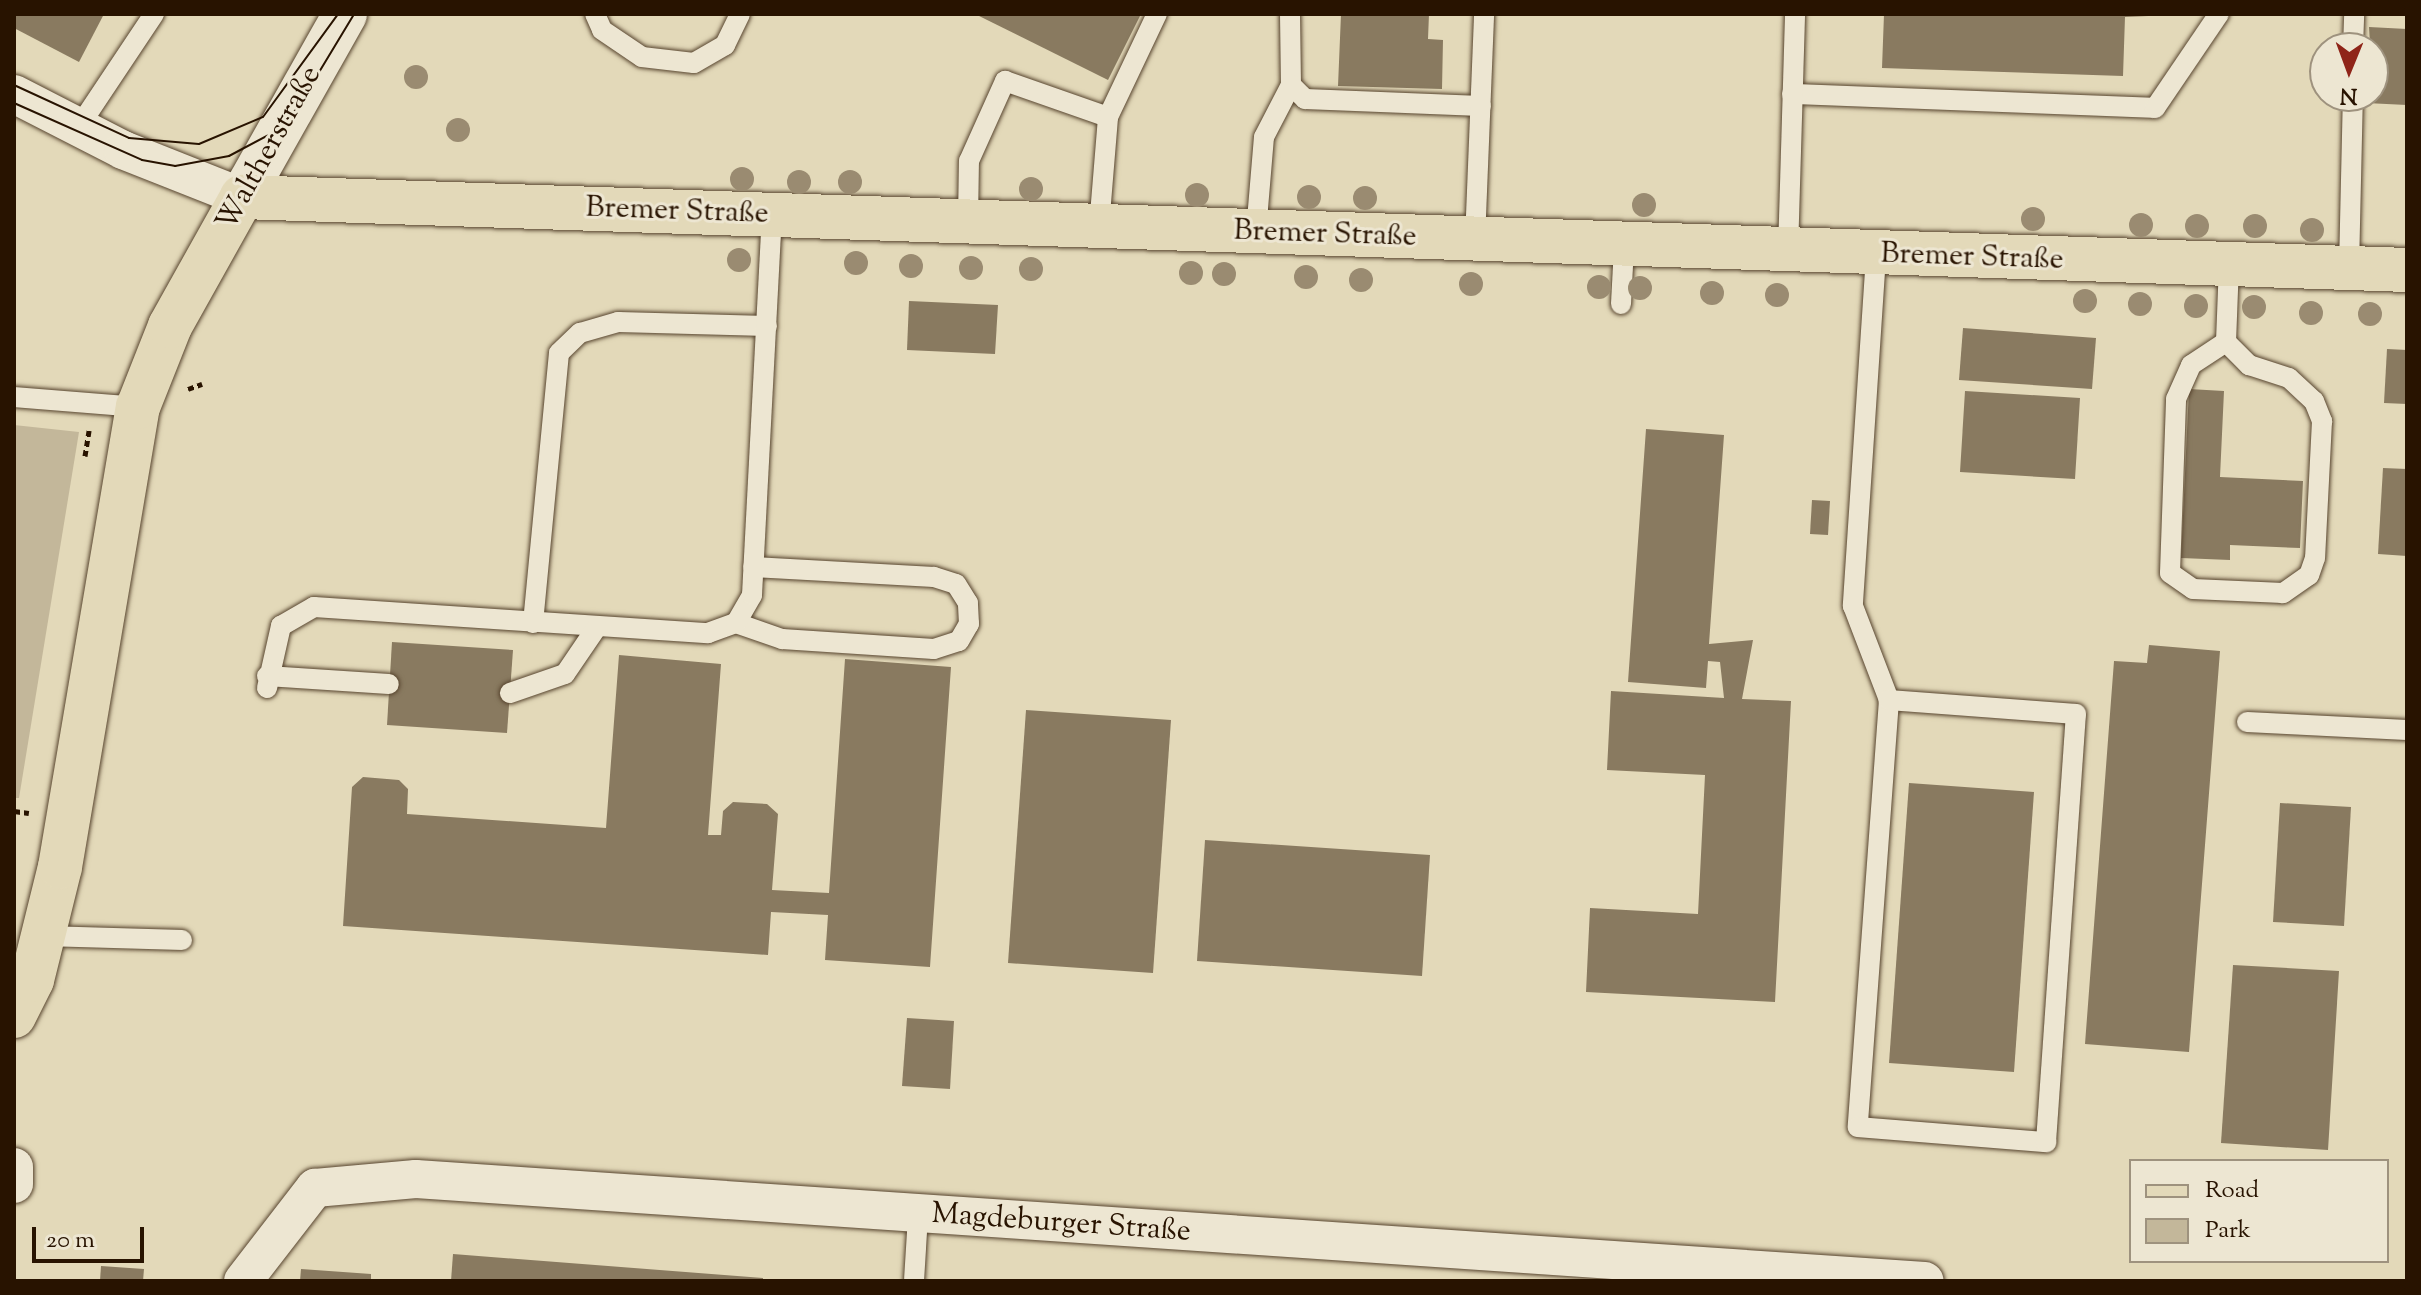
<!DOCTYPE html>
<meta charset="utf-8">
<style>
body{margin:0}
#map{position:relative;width:2421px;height:1295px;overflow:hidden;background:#e3d9b9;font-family:"Sorts Mill Goudy",serif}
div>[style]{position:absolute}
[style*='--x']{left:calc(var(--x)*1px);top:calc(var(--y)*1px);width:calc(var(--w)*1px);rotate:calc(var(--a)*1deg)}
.green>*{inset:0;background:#c3b79a}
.building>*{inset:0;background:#897a60}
.path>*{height:5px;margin-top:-2.5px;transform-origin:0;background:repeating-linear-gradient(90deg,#281300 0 6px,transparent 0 10px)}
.roads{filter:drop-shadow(0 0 2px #57442e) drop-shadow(0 0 2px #57442e)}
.lane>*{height:20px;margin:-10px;padding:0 10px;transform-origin:10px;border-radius:10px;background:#ede6d2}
.street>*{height:38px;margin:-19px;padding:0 19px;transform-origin:19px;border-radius:19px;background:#ede6d2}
.secondary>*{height:44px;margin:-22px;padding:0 22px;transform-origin:22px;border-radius:22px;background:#ede6d2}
.primary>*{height:44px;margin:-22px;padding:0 22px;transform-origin:22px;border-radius:22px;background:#e3d9b9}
.tram>*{height:2px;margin:-1px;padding:0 1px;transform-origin:1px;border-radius:1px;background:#281300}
.trees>*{width:24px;height:24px;margin:-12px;border-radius:50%;background:#9a8b71}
span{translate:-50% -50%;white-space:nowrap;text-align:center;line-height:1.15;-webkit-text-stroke:6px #ede6d2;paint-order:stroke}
.street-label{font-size:30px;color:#281300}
.frame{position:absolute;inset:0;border:16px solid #281300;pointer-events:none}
.legend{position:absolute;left:2129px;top:1159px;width:260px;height:104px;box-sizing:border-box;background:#ede6d2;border:2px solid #9e927e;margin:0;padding:10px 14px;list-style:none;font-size:24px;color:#281300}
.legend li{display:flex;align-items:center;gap:16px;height:40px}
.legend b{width:40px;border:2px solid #9e927e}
.north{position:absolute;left:2309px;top:32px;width:80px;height:80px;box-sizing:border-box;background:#ede6d2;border:2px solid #9e927e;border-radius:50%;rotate:181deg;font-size:22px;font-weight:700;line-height:32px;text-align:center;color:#281300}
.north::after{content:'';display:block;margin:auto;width:28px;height:36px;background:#8f2418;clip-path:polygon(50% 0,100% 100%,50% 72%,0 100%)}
.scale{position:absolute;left:32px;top:1227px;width:112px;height:36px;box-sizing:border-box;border:4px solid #281300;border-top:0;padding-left:10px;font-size:24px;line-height:28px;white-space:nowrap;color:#281300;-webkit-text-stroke:6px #ede6d2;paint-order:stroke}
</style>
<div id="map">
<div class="green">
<div style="clip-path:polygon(14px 425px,79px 432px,19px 798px,14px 798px)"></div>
</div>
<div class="building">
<div style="clip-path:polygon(14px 14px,104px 14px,79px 62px,14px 28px)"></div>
<div style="clip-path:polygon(975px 14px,1141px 14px,1108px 80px)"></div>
<div style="clip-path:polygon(1341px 14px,1429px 14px,1428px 39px,1443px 40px,1442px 89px,1338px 86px)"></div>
<div style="clip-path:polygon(1884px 14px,2195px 14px,2125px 17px,2123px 76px,1882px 68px)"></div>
<div style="clip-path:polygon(2369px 27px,2407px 29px,2407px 105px,2366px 103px,2373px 96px)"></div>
<div style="clip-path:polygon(909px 301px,998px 305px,995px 354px,907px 350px)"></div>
<div style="clip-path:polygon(1963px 328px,2096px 338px,2092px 389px,1959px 380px)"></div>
<div style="clip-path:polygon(2387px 349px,2407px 350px,2407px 404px,2384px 403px)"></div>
<div style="clip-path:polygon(2189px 389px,2224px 391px,2220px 477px,2303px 481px,2300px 548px,2230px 545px,2230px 560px,2181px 558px)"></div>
<div style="clip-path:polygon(1965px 391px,2080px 398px,2075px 479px,1960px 472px)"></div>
<div style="clip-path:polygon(1646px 429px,1724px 435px,1709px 644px,1753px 640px,1742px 699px,1791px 701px,1775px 1002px,1586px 992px,1590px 908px,1698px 914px,1705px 775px,1607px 770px,1611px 691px,1724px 698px,1720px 662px,1708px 661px,1706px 688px,1628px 682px)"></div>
<div style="clip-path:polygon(2383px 468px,2407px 469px,2407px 556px,2378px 554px)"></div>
<div style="clip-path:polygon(1812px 500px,1830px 501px,1828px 535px,1810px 534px)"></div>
<div style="clip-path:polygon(392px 642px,513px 650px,507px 733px,387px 725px)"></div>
<div style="clip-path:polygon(2149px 645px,2220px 651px,2189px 1052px,2085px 1044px,2114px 661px,2147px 663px)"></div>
<div style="clip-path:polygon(619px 655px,721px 664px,708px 835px,721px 835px,723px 811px,733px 802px,767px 804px,778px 814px,772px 890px,829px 893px,845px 659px,951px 667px,930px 967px,825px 960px,828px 915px,771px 912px,768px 955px,343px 926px,352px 787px,363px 777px,399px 780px,408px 789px,407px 814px,606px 828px)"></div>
<div style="clip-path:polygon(1026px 710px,1171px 720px,1153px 973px,1008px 963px)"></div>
<div style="clip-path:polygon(1909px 783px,2034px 792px,2014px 1072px,1889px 1063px)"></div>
<div style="clip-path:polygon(2280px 803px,2351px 807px,2344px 926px,2273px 922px)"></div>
<div style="clip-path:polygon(1205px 840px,1430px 855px,1422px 976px,1197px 961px)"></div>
<div style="clip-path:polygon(2233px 965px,2339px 971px,2328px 1150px,2221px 1143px)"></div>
<div style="clip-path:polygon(907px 1018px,954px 1021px,950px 1089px,902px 1086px)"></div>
<div style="clip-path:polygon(453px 1254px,763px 1278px,763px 1281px,451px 1281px)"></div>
<div style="clip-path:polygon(101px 1266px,144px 1269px,143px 1281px,100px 1281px)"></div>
<div style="clip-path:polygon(301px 1269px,371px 1274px,371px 1281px,300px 1281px)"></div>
</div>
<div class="path">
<div style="--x:188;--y:389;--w:15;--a:-20"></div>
<div style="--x:85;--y:456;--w:26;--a:-81"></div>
<div style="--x:14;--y:811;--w:15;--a:8"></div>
</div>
<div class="roads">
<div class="lane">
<div style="--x:595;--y:14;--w:17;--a:66"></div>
<div style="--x:602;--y:30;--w:48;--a:34"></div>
<div style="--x:642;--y:57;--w:52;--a:6.6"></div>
<div style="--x:694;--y:63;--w:36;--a:-30"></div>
<div style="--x:725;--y:45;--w:34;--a:-64"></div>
<div style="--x:1290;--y:14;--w:71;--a:89.2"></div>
<div style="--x:1291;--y:85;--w:20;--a:45"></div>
<div style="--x:1305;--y:99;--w:176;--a:2.3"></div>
<div style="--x:2353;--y:48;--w:34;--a:-88"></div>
<div style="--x:1792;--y:94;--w:363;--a:2.2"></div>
<div style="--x:2155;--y:108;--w:114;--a:-55.8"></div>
<div style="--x:78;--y:128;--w:137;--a:-56.3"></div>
<div style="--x:968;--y:222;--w:61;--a:-89.1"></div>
<div style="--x:969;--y:161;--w:88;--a:-65.8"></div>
<div style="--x:1005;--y:81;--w:109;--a:19.3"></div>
<div style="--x:1108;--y:117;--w:114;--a:-64.6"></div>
<div style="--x:1099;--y:227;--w:110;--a:-85.3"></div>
<div style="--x:1256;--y:232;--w:95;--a:-85.2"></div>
<div style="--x:1264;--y:137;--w:59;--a:-62.6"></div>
<div style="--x:1475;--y:241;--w:227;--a:-87.7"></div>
<div style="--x:1788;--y:252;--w:238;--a:-88.3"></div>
<div style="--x:1876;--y:256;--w:351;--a:93.8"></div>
<div style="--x:1853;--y:606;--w:101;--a:69"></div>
<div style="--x:1889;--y:700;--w:428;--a:94.2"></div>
<div style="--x:1858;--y:1127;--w:189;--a:4.6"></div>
<div style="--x:2046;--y:1142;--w:429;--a:-86"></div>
<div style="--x:2076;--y:714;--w:188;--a:-175.7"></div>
<div style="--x:2349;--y:268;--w:172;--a:-88.7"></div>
<div style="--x:1621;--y:304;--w:58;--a:-87"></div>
<div style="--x:2226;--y:342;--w:33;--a:45"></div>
<div style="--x:2249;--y:365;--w:42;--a:18"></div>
<div style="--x:2289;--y:378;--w:34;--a:43"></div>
<div style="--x:2314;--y:401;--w:22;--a:68"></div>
<div style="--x:2322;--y:421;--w:137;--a:92.9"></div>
<div style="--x:2315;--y:558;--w:18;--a:109"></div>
<div style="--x:2309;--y:575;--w:32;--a:145"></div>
<div style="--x:2283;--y:593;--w:90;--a:-177.5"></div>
<div style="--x:2193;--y:589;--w:28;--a:-145"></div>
<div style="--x:2170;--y:573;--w:174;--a:-88"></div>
<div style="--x:2176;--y:399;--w:37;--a:-66"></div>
<div style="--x:2191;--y:365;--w:42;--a:-33.3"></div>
<div style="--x:2226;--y:342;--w:77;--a:-87.8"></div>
<div style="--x:14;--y:397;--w:124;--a:4.6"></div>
<div style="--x:533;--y:623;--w:271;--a:-84.5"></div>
<div style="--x:559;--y:353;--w:29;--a:-44"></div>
<div style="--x:580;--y:333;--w:40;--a:-16"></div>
<div style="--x:618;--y:322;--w:149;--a:1.5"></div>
<div style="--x:736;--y:623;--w:49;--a:19.2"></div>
<div style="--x:782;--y:639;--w:152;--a:3.8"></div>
<div style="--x:934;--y:649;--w:26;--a:-18"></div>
<div style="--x:959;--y:641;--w:20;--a:-60"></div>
<div style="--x:969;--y:624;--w:21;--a:-93"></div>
<div style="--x:968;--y:603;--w:22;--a:-122"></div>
<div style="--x:956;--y:584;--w:23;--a:-162"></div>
<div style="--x:934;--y:577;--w:181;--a:-176.8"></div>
<div style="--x:267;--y:676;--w:122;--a:3.8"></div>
<div style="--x:267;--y:688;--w:64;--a:-77.3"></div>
<div style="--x:281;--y:626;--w:38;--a:-30"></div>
<div style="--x:314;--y:607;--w:395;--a:3.8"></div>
<div style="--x:708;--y:633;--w:30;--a:-20"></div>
<div style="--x:736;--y:623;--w:32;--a:-60"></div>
<div style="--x:752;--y:595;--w:381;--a:-87"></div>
<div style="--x:510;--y:693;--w:58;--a:-19.1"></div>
<div style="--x:565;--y:674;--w:57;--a:-55.8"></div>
<div style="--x:2247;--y:722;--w:160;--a:2.9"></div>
<div style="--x:45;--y:936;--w:137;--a:1.7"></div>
<div style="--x:914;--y:1281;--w:66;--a:-86.5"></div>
</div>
<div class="street">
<div style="--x:14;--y:94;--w:123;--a:27.2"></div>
<div style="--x:123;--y:150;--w:128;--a:21.6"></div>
<div style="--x:14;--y:1167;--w:17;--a:90"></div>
<div style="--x:243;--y:1281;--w:118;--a:-52.3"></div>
<div style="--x:315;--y:1188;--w:101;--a:-5.1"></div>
<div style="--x:416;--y:1179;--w:1512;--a:3.87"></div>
</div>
<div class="secondary">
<div style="--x:242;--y:197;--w:210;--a:-60.6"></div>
</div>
<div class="primary">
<div style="--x:14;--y:1016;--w:40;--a:-63.4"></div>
<div style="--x:32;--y:980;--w:116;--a:-76.1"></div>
<div style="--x:60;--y:867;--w:467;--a:-80.4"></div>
<div style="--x:138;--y:407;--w:87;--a:-68.4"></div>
<div style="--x:170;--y:326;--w:148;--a:-60.8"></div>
<div style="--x:242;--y:197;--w:2166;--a:1.93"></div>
</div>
</div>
<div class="tram">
<div style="--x:14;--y:85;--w:127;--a:24.7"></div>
<div style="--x:129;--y:138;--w:70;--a:4.9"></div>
<div style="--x:199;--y:144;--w:69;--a:-22.9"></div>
<div style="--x:263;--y:117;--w:127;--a:-53.9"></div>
<div style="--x:14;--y:103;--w:140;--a:24"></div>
<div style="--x:142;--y:160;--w:34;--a:10"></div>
<div style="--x:175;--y:166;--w:55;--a:-10.5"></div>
<div style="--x:229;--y:156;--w:53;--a:-28"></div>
<div style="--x:276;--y:131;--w:33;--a:-47"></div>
<div style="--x:298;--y:107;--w:109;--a:-58.9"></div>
</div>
<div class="trees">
<div style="left:416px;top:77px"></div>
<div style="left:458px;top:130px"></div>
<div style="left:742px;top:179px"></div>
<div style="left:799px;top:182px"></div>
<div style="left:850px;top:182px"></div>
<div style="left:1031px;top:189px"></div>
<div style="left:1197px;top:195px"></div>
<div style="left:1309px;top:197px"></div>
<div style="left:1365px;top:198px"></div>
<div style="left:1644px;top:205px"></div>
<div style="left:2033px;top:219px"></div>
<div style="left:2141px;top:225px"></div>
<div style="left:2197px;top:226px"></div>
<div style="left:2255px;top:226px"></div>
<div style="left:2312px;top:230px"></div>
<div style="left:739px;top:260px"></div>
<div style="left:856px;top:263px"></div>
<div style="left:911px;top:266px"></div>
<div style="left:971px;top:268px"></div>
<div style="left:1031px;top:269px"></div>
<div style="left:1191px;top:273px"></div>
<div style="left:1224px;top:274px"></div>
<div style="left:1306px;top:277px"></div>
<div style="left:1361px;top:280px"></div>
<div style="left:1471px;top:284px"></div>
<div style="left:1599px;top:287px"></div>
<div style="left:1640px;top:288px"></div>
<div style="left:1712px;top:293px"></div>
<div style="left:1777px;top:295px"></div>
<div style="left:2085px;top:301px"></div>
<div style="left:2140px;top:304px"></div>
<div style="left:2196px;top:306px"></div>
<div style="left:2254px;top:307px"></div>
<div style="left:2311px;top:313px"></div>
<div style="left:2370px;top:314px"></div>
</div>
<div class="street-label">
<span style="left:270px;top:149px;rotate:-61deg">Waltherstraße</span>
<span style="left:677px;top:212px;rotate:2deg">Bremer Straße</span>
<span style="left:1325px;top:235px;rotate:2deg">Bremer Straße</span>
<span style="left:1972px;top:258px;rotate:2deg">Bremer Straße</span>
<span style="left:1061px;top:1224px;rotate:4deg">Magdeburger Straße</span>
</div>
<div class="frame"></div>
<ul class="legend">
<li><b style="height:10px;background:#e3d9b9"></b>Road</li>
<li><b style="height:22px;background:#c3b79a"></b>Park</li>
</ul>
<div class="north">N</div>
<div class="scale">20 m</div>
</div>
